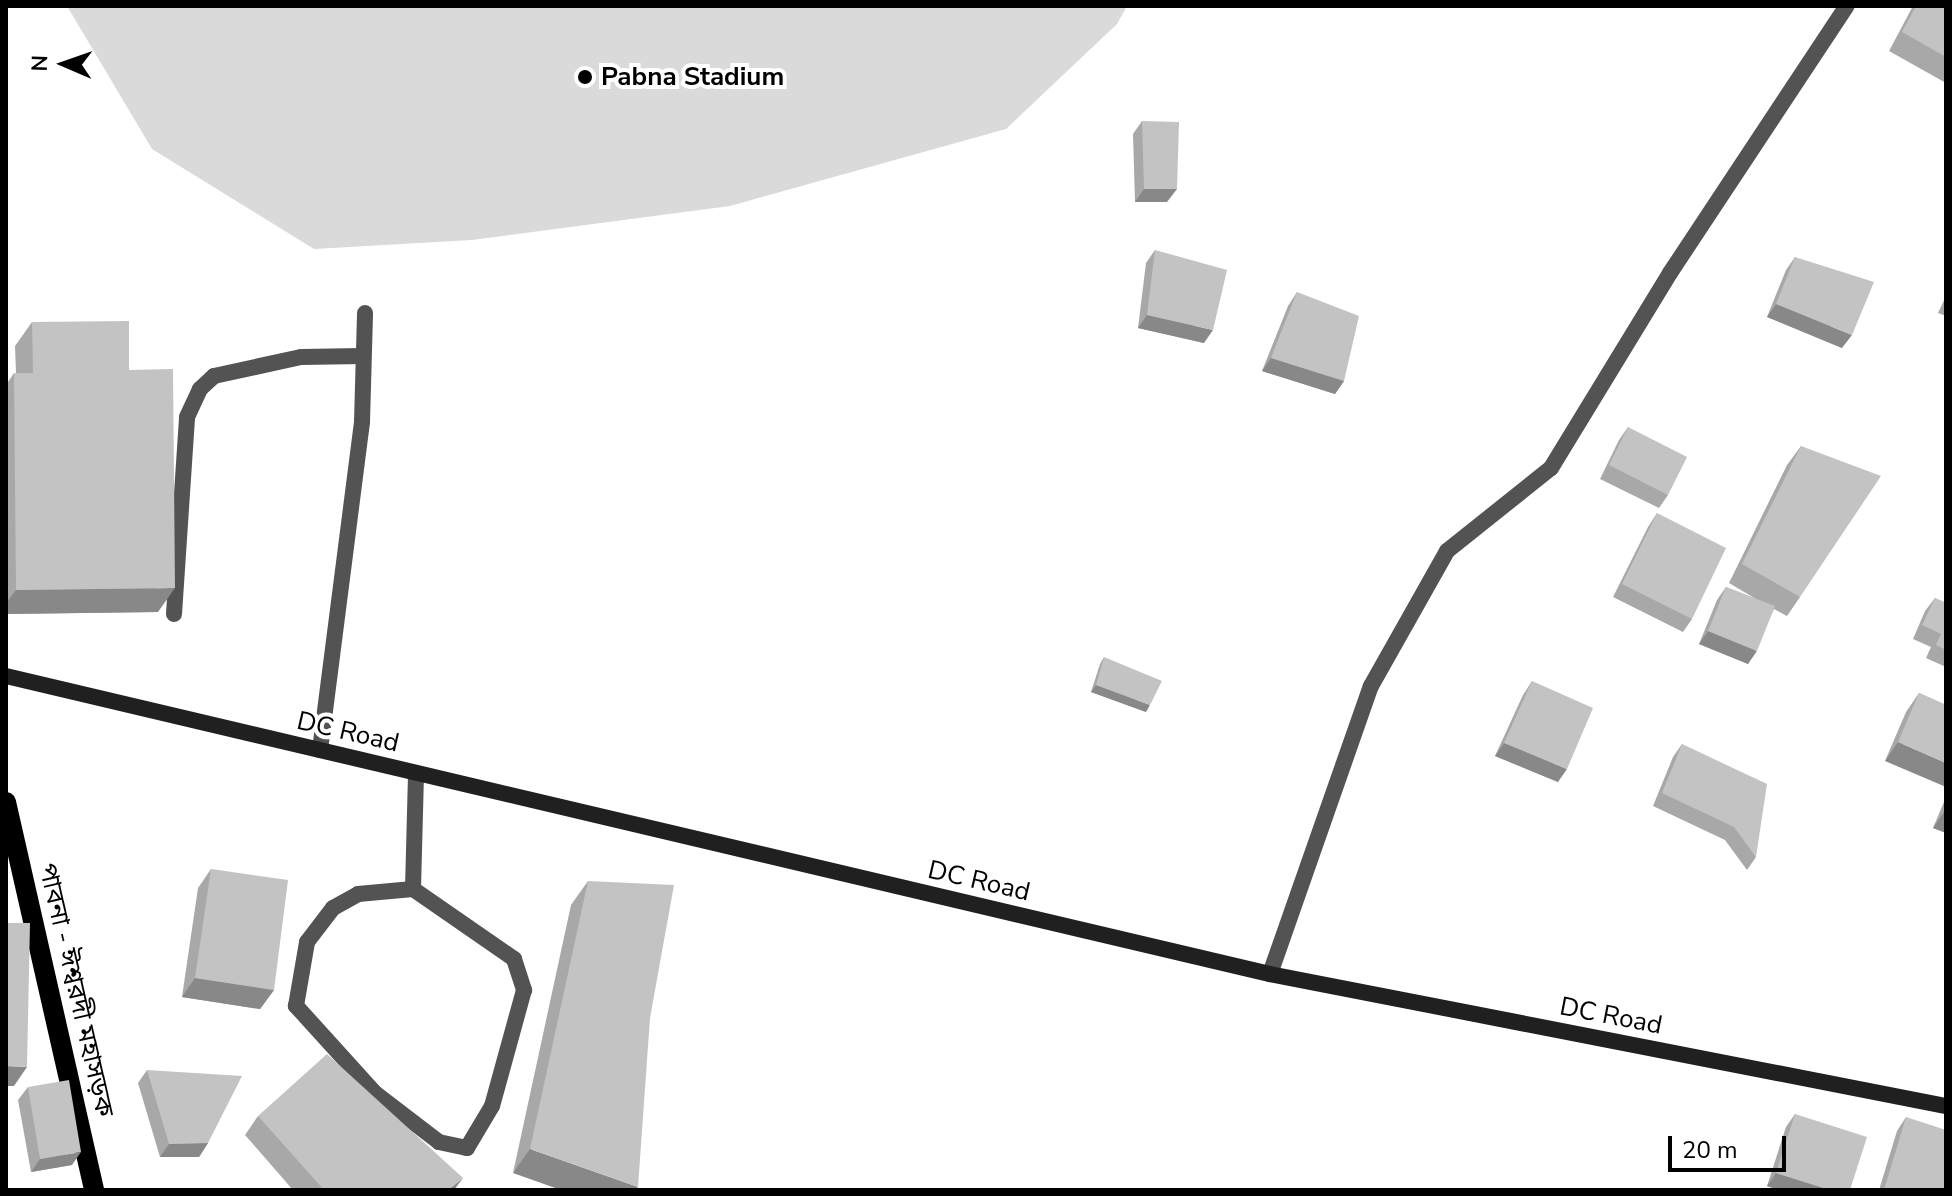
<!DOCTYPE html>
<meta charset="utf-8">
<style>
body{margin:0}
#map{position:relative;width:1952px;height:1196px;overflow:hidden;background:#fff;font-family:"Nunito Sans","Noto Sans Bengali",sans-serif}
div>[style]{position:absolute}
[style*='--x']{left:calc(var(--x)*1px);top:calc(var(--y)*1px);width:calc(var(--w)*1px);rotate:calc(var(--a)*1deg)}
.green>*{inset:0;background:#dadada}
.lane>*{height:16px;margin:-8px;padding:0 8px;transform-origin:8px;border-radius:8px;background:#535353}
.street>*{height:16px;margin:-8px;padding:0 8px;transform-origin:8px;border-radius:8px;background:#535353}
.secondary>*{height:16px;margin:-8px;padding:0 8px;transform-origin:8px;border-radius:8px;background:#202020}
.primary>*{height:20px;margin:-10px;padding:0 10px;transform-origin:10px;border-radius:10px;background:#000}
.wall>*{inset:0;background:#a8a8a8}
.shaded-wall>*{inset:0;background:#888}
.building>*{inset:0;background:#c3c3c3}
.dots>*{width:22px;height:22px;translate:-50% -50%;box-sizing:border-box;border:4px solid #fff;border-radius:50%}
span{translate:-50% -50%;white-space:nowrap;text-align:center;line-height:1.15;-webkit-text-stroke:8px #fff;paint-order:stroke}
.poi-label{font-size:26px;color:#000;font-weight:700}
.left{translate:0 -50%;text-align:left}
.street-label{font-size:26px;color:#000}
.frame{position:absolute;inset:0;border:8px solid #000;pointer-events:none}
.north{position:absolute;left:24px;top:24px;width:80px;height:80px;-webkit-text-stroke:6px #fff;paint-order:stroke;rotate:272deg;font-size:22px;font-weight:700;line-height:32px;text-align:center;color:#000}
.north::after{content:'';display:block;margin:auto;width:28px;height:36px;background:#000;clip-path:polygon(50% 0,100% 100%,50% 72%,0 100%)}
.scale{position:absolute;left:1668px;top:1136px;width:118px;height:36px;box-sizing:border-box;border:4px solid #000;border-top:0;padding-left:10px;font-size:24px;line-height:28px;white-space:nowrap;color:#000;-webkit-text-stroke:6px #fff;paint-order:stroke}
</style>
<div id="map">
<div class="green">
<div style="clip-path:polygon(67px 6px,1127px 6px,1117px 24px,1006px 129px,730px 206px,472px 240px,314px 249px,152px 149px)"></div>
</div>
<div class="lane">
<div style="--x:174;--y:614;--w:197;--a:-86.2"></div>
<div style="--x:187;--y:417;--w:31;--a:-65"></div>
<div style="--x:200;--y:389;--w:19;--a:-43"></div>
<div style="--x:214;--y:376;--w:89;--a:-12.3"></div>
<div style="--x:301;--y:357;--w:62;--a:-0.9"></div>
<div style="--x:320;--y:750;--w:331;--a:-82.7"></div>
<div style="--x:362;--y:422;--w:109;--a:-88.4"></div>
<div style="--x:413;--y:889;--w:123;--a:34.7"></div>
<div style="--x:514;--y:959;--w:33;--a:72"></div>
<div style="--x:524;--y:990;--w:120;--a:105.4"></div>
<div style="--x:492;--y:1106;--w:49;--a:120.8"></div>
<div style="--x:467;--y:1148;--w:29;--a:-168"></div>
<div style="--x:439;--y:1142;--w:81;--a:-142.6"></div>
<div style="--x:375;--y:1093;--w:118;--a:-132.2"></div>
<div style="--x:296;--y:1006;--w:65;--a:-80.2"></div>
<div style="--x:307;--y:942;--w:43;--a:-52.6"></div>
<div style="--x:333;--y:908;--w:29;--a:-29"></div>
<div style="--x:358;--y:894;--w:55;--a:-5.2"></div>
<div style="--x:413;--y:889;--w:116;--a:-88.5"></div>
</div>
<div class="street">
<div style="--x:1270;--y:974;--w:305;--a:-70.7"></div>
<div style="--x:1371;--y:686;--w:155;--a:-60.6"></div>
<div style="--x:1447;--y:551;--w:133;--a:-38.6"></div>
<div style="--x:1551;--y:468;--w:228;--a:-58.6"></div>
<div style="--x:1670;--y:273;--w:320;--a:-56.5"></div>
</div>
<div class="secondary">
<div style="--x:6;--y:676;--w:1299;--a:13.27"></div>
<div style="--x:1270;--y:974;--w:689;--a:11.05"></div>
</div>
<div class="primary">
<div style="--x:6;--y:802;--w:398;--a:77.2"></div>
</div>
<div class="wall">
<div style="clip-path:polygon(1913px 6px,1946px 6px,1946px 83px,1889px 51px)"></div>
<div style="clip-path:polygon(1142px 121px,1167px 202px,1135px 202px,1133px 134px)"></div>
<div style="clip-path:polygon(1155px 250px,1204px 343px,1138px 328px,1146px 263px)"></div>
<div style="clip-path:polygon(1795px 257px,1842px 348px,1767px 317px,1786px 270px)"></div>
<div style="clip-path:polygon(1297px 292px,1344px 381px,1335px 394px,1262px 371px,1288px 306px)"></div>
<div style="clip-path:polygon(1946px 296px,1946px 316px,1938px 313px)"></div>
<div style="clip-path:polygon(32px 322px,129px 370px,158px 612px,6px 614px,6px 385px,14px 373px,16px 373px,15px 346px)"></div>
<div style="clip-path:polygon(1628px 427px,1668px 495px,1659px 508px,1600px 479px,1619px 440px)"></div>
<div style="clip-path:polygon(1801px 446px,1800px 597px,1787px 616px,1774px 609px,1748px 664px,1699px 644px,1717px 600px,1726px 587px,1756px 599px,1729px 583px,1787px 465px)"></div>
<div style="clip-path:polygon(1657px 513px,1692px 619px,1683px 632px,1613px 597px,1648px 527px)"></div>
<div style="clip-path:polygon(1935px 598px,1946px 603px,1946px 667px,1926px 658px,1931px 647px,1913px 639px,1925px 611px)"></div>
<div style="clip-path:polygon(1104px 657px,1146px 712px,1091px 692px,1100px 664px)"></div>
<div style="clip-path:polygon(1532px 681px,1558px 782px,1495px 756px,1523px 695px)"></div>
<div style="clip-path:polygon(1919px 693px,1946px 705px,1885px 761px,1906px 712px)"></div>
<div style="clip-path:polygon(1682px 744px,1756px 857px,1747px 870px,1725px 840px,1653px 806px,1673px 757px)"></div>
<div style="clip-path:polygon(1946px 797px,1946px 833px,1933px 828px)"></div>
<div style="clip-path:polygon(211px 869px,274px 990px,260px 1009px,182px 997px,198px 888px)"></div>
<div style="clip-path:polygon(588px 881px,650px 1018px,513px 1173px,571px 905px)"></div>
<div style="clip-path:polygon(147px 1070px,208px 1143px,199px 1157px,160px 1157px,138px 1083px)"></div>
<div style="clip-path:polygon(28px 1087px,72px 1165px,31px 1172px,18px 1100px)"></div>
<div style="clip-path:polygon(1795px 1114px,1850px 1190px,1779px 1190px,1767px 1186px,1786px 1127px)"></div>
<div style="clip-path:polygon(258px 1116px,454px 1190px,293px 1190px,245px 1135px)"></div>
<div style="clip-path:polygon(1906px 1117px,1946px 1190px,1879px 1190px,1897px 1131px)"></div>
</div>
<div class="shaded-wall">
<div style="clip-path:polygon(1144px 189px,1177px 189px,1167px 202px,1135px 202px)"></div>
<div style="clip-path:polygon(1776px 304px,1852px 335px,1842px 348px,1767px 317px)"></div>
<div style="clip-path:polygon(1147px 315px,1213px 330px,1204px 343px,1138px 328px)"></div>
<div style="clip-path:polygon(1271px 358px,1344px 381px,1335px 394px,1262px 371px)"></div>
<div style="clip-path:polygon(175px 588px,158px 612px,6px 614px,6px 603px,16px 590px)"></div>
<div style="clip-path:polygon(1708px 631px,1757px 651px,1748px 664px,1699px 644px)"></div>
<div style="clip-path:polygon(1096px 685px,1150px 705px,1146px 712px,1091px 692px)"></div>
<div style="clip-path:polygon(1898px 742px,1946px 763px,1946px 787px,1885px 761px)"></div>
<div style="clip-path:polygon(1504px 743px,1567px 769px,1558px 782px,1495px 756px)"></div>
<div style="clip-path:polygon(1946px 809px,1946px 833px,1933px 828px)"></div>
<div style="clip-path:polygon(195px 978px,274px 990px,260px 1009px,182px 997px)"></div>
<div style="clip-path:polygon(6px 1066px,27px 1067px,14px 1086px,6px 1086px)"></div>
<div style="clip-path:polygon(208px 1143px,199px 1157px,160px 1157px,169px 1144px)"></div>
<div style="clip-path:polygon(530px 1149px,638px 1187px,635px 1190px,561px 1190px,513px 1173px)"></div>
<div style="clip-path:polygon(81px 1152px,72px 1165px,31px 1172px,40px 1159px)"></div>
<div style="clip-path:polygon(1776px 1173px,1830px 1190px,1779px 1190px,1767px 1186px)"></div>
<div style="clip-path:polygon(463px 1178px,454px 1190px,448px 1190px)"></div>
</div>
<div class="building">
<div style="clip-path:polygon(1916px 6px,1946px 6px,1946px 57px,1902px 32px)"></div>
<div style="clip-path:polygon(1142px 121px,1179px 122px,1177px 189px,1144px 189px)"></div>
<div style="clip-path:polygon(1155px 250px,1227px 270px,1213px 330px,1147px 315px)"></div>
<div style="clip-path:polygon(1795px 257px,1874px 282px,1852px 335px,1776px 304px)"></div>
<div style="clip-path:polygon(1297px 292px,1359px 316px,1344px 381px,1271px 358px)"></div>
<div style="clip-path:polygon(129px 321px,129px 370px,173px 369px,175px 588px,16px 590px,14px 373px,33px 373px,32px 322px)"></div>
<div style="clip-path:polygon(1628px 427px,1687px 457px,1668px 495px,1609px 465px)"></div>
<div style="clip-path:polygon(1801px 446px,1881px 476px,1800px 597px,1742px 564px)"></div>
<div style="clip-path:polygon(1657px 513px,1726px 548px,1692px 619px,1622px 584px)"></div>
<div style="clip-path:polygon(1726px 587px,1775px 606px,1757px 651px,1708px 631px)"></div>
<div style="clip-path:polygon(1935px 598px,1946px 603px,1946px 650px,1936px 645px,1941px 634px,1922px 625px)"></div>
<div style="clip-path:polygon(1104px 657px,1162px 681px,1150px 705px,1096px 685px)"></div>
<div style="clip-path:polygon(1532px 681px,1593px 708px,1567px 769px,1504px 743px)"></div>
<div style="clip-path:polygon(1919px 693px,1946px 705px,1946px 763px,1898px 742px)"></div>
<div style="clip-path:polygon(1682px 744px,1767px 784px,1756px 857px,1734px 827px,1662px 793px)"></div>
<div style="clip-path:polygon(211px 869px,288px 880px,274px 990px,195px 978px)"></div>
<div style="clip-path:polygon(588px 881px,674px 885px,650px 1018px,638px 1187px,530px 1149px)"></div>
<div style="clip-path:polygon(6px 923px,30px 923px,27px 1067px,6px 1066px)"></div>
<div style="clip-path:polygon(327px 1054px,463px 1178px,448px 1190px,324px 1190px,258px 1116px)"></div>
<div style="clip-path:polygon(147px 1070px,242px 1076px,208px 1143px,169px 1144px)"></div>
<div style="clip-path:polygon(69px 1080px,81px 1152px,40px 1159px,28px 1087px)"></div>
<div style="clip-path:polygon(1795px 1114px,1867px 1137px,1850px 1190px,1830px 1190px,1776px 1173px)"></div>
<div style="clip-path:polygon(1906px 1117px,1946px 1130px,1946px 1190px,1884px 1190px)"></div>
</div>
<div class="dots">
<div style="left:585px;top:77px;background:#000"></div>
</div>
<div class="poi-label">
<span class="left" style="left:601px;top:77px">Pabna Stadium</span>
</div>
<div class="street-label">
<span style="left:348px;top:732px;rotate:13deg">DC Road</span>
<span style="left:979px;top:881px;rotate:13deg">DC Road</span>
<span style="left:76px;top:990px;rotate:77deg">পাবনা - ঈশ্বরদী মহাসড়ক</span>
<span style="left:1611px;top:1016px;rotate:11deg">DC Road</span>
</div>
<div class="frame"></div>
<div class="north">N</div>
<div class="scale">20 m</div>
</div>
